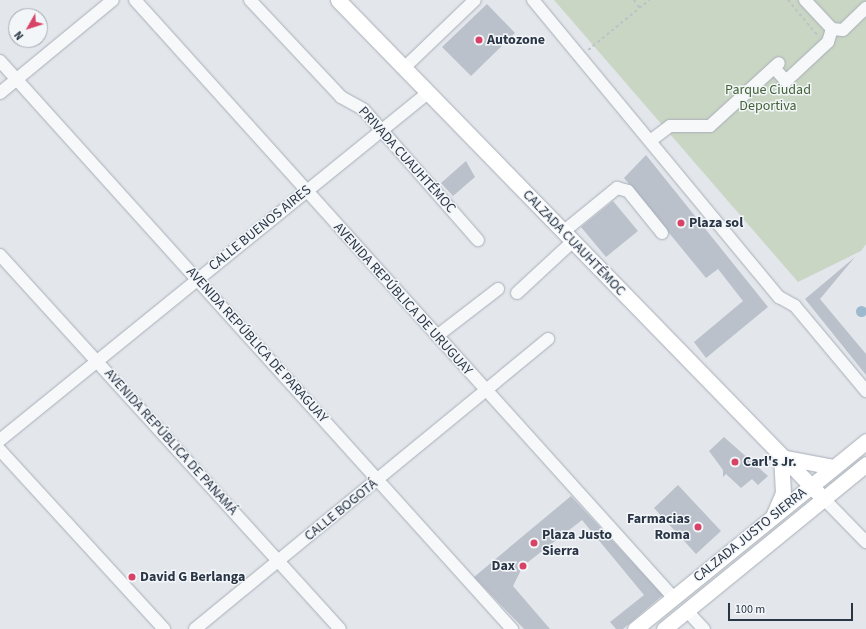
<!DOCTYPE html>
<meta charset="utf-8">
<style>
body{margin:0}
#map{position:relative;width:866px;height:629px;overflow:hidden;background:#e3e7ec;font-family:"Source Sans 3",sans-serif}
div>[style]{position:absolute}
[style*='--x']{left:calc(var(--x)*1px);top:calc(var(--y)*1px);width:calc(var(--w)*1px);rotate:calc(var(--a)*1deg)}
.green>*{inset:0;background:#cad6c4}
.water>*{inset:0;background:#9cb9ce}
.round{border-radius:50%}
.building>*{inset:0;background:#bac1ca}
.path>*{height:1.5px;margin-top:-0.75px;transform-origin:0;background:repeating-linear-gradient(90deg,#bdc2c8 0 3px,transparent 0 6px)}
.roads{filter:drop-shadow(0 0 1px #a8aeb7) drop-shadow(0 0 1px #a8aeb7)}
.minor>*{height:12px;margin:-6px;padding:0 6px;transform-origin:6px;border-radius:6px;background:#f6f8fa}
.major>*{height:15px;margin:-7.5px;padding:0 7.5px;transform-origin:7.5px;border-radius:7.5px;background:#fff}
.dots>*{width:11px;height:11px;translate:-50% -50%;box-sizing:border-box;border:2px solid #f3f6f9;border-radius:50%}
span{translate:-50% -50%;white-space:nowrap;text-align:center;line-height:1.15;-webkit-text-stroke:3px #f3f6f9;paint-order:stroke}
.poi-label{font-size:14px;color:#2a3646;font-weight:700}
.left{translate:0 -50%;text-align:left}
.right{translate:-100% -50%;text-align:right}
.park-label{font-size:14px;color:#426236}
.street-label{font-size:14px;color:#2a3646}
.north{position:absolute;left:8px;top:8px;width:40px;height:40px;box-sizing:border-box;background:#f3f6f9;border:1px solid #a3a9b1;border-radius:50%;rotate:231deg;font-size:11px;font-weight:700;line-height:16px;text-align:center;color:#2a3646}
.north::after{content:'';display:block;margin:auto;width:14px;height:18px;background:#d74266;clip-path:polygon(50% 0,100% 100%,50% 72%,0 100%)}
.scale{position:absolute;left:728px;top:603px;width:125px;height:18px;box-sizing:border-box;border:2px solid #2a3646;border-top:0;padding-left:5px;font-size:12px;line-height:14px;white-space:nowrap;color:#2a3646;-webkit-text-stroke:3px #f3f6f9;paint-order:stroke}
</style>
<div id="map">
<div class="green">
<div style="clip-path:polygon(554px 0,866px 0,866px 244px,861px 251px,798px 282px)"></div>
</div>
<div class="water">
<div class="round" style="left:855.5px;top:305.5px;width:11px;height:11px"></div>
</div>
<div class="building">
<div style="clip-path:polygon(487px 4px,515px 33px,471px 76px,442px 47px)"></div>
<div style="clip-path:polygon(646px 155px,768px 307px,706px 358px,694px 342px,743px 301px,718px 269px,706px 278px,624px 178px)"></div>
<div style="clip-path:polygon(466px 161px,475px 177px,453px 196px,441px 183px)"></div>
<div style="clip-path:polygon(613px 201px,638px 231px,606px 257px,581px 227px)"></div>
<div style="clip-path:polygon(855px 257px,820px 299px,866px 354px,866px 375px,805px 299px)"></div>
<div style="clip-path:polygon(724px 437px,768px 476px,758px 485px,752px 479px,741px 488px,726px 474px,723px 477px,723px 470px,709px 451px)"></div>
<div style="clip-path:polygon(678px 485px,721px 531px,696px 554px,654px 508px)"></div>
<div style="clip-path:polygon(571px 496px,663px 595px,623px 629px,616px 629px,610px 622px,644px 595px,582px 520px,523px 566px,513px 586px,550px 629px,524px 629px,474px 577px)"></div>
</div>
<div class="path">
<div style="--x:634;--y:0;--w:10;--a:53"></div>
<div style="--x:788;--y:0;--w:48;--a:50"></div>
<div style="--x:588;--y:50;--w:79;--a:-39.3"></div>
</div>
<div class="roads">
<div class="minor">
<div style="--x:135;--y:0;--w:804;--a:47.98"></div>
<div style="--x:250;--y:0;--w:133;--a:46.8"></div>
<div style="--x:341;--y:97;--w:26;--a:29"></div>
<div style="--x:364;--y:110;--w:173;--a:48.8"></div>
<div style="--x:533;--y:0;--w:386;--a:50.4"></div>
<div style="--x:779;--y:297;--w:18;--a:29"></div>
<div style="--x:795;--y:306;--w:111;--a:50.1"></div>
<div style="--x:805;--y:0;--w:40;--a:47"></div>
<div style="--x:832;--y:29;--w:11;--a:5"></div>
<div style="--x:843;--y:30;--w:32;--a:-44"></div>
<div style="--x:0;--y:61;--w:765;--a:47.97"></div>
<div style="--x:404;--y:68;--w:98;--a:-43.8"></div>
<div style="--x:774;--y:68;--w:18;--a:47"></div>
<div style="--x:786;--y:81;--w:57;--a:-42.9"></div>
<div style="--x:828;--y:42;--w:14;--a:-73"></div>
<div style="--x:0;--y:93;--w:146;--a:-39.5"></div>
<div style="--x:650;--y:141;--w:25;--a:-37"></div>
<div style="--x:670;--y:126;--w:40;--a:0"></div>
<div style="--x:710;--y:126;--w:93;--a:-42.4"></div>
<div style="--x:563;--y:232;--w:70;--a:-39.2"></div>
<div style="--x:617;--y:188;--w:11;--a:15"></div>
<div style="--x:628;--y:191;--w:54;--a:51"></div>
<div style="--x:0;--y:255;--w:505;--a:47.73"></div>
<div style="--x:517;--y:293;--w:75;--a:-42.8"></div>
<div style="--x:437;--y:336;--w:77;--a:-37.6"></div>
<div style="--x:0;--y:440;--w:552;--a:-39.05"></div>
<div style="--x:0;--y:450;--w:243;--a:47.5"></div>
<div style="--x:823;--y:498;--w:62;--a:45.7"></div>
<div style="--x:687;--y:611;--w:25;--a:47"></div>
<div style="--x:195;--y:629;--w:457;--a:-39.4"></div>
</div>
<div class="major">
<div style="--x:338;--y:0;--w:695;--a:45.76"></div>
<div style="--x:774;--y:514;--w:23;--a:-67"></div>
<div style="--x:783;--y:493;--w:36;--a:-93"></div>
<div style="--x:781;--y:457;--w:54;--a:10.7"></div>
<div style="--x:635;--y:629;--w:298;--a:-39.1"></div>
<div style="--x:664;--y:629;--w:261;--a:-39.2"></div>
</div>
</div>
<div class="dots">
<div style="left:479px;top:40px;background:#d74266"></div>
<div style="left:681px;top:223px;background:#d74266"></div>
<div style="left:735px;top:462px;background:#d74266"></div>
<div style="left:698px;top:527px;background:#d74266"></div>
<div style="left:534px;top:543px;background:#d74266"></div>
<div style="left:523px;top:566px;background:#d74266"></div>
<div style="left:132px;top:577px;background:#d74266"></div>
</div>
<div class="poi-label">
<span class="left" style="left:487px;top:40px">Autozone</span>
<span class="left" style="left:689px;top:223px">Plaza sol</span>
<span class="left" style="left:743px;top:462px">Carl's Jr.</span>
<span class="right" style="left:690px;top:527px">Farmacias<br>Roma</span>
<span class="left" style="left:542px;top:543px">Plaza Justo<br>Sierra</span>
<span class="right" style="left:515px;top:566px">Dax</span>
<span class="left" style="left:140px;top:577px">David G Berlanga</span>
</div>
<div class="park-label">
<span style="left:768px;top:98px">Parque Ciudad<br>Deportiva</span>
</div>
<div class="street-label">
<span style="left:407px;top:160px;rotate:48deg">PRIVADA CUAUHTÉMOC</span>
<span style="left:260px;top:228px;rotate:-39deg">CALLE BUENOS AIRES</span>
<span style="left:574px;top:243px;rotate:46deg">CALZADA CUAUHTÉMOC</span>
<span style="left:403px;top:299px;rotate:48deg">AVENIDA REPÚBLICA DE URUGUAY</span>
<span style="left:257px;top:345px;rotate:48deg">AVENIDA REPÚBLICA DE PARAGUAY</span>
<span style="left:171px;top:442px;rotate:48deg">AVENIDA REPÚBLICA DE PANAMÁ</span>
<span style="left:341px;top:510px;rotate:-39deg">CALLE BOGOTÁ</span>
<span style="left:750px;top:535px;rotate:-39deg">CALZADA JUSTO SIERRA</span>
</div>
<div class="north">N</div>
<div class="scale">100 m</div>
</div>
